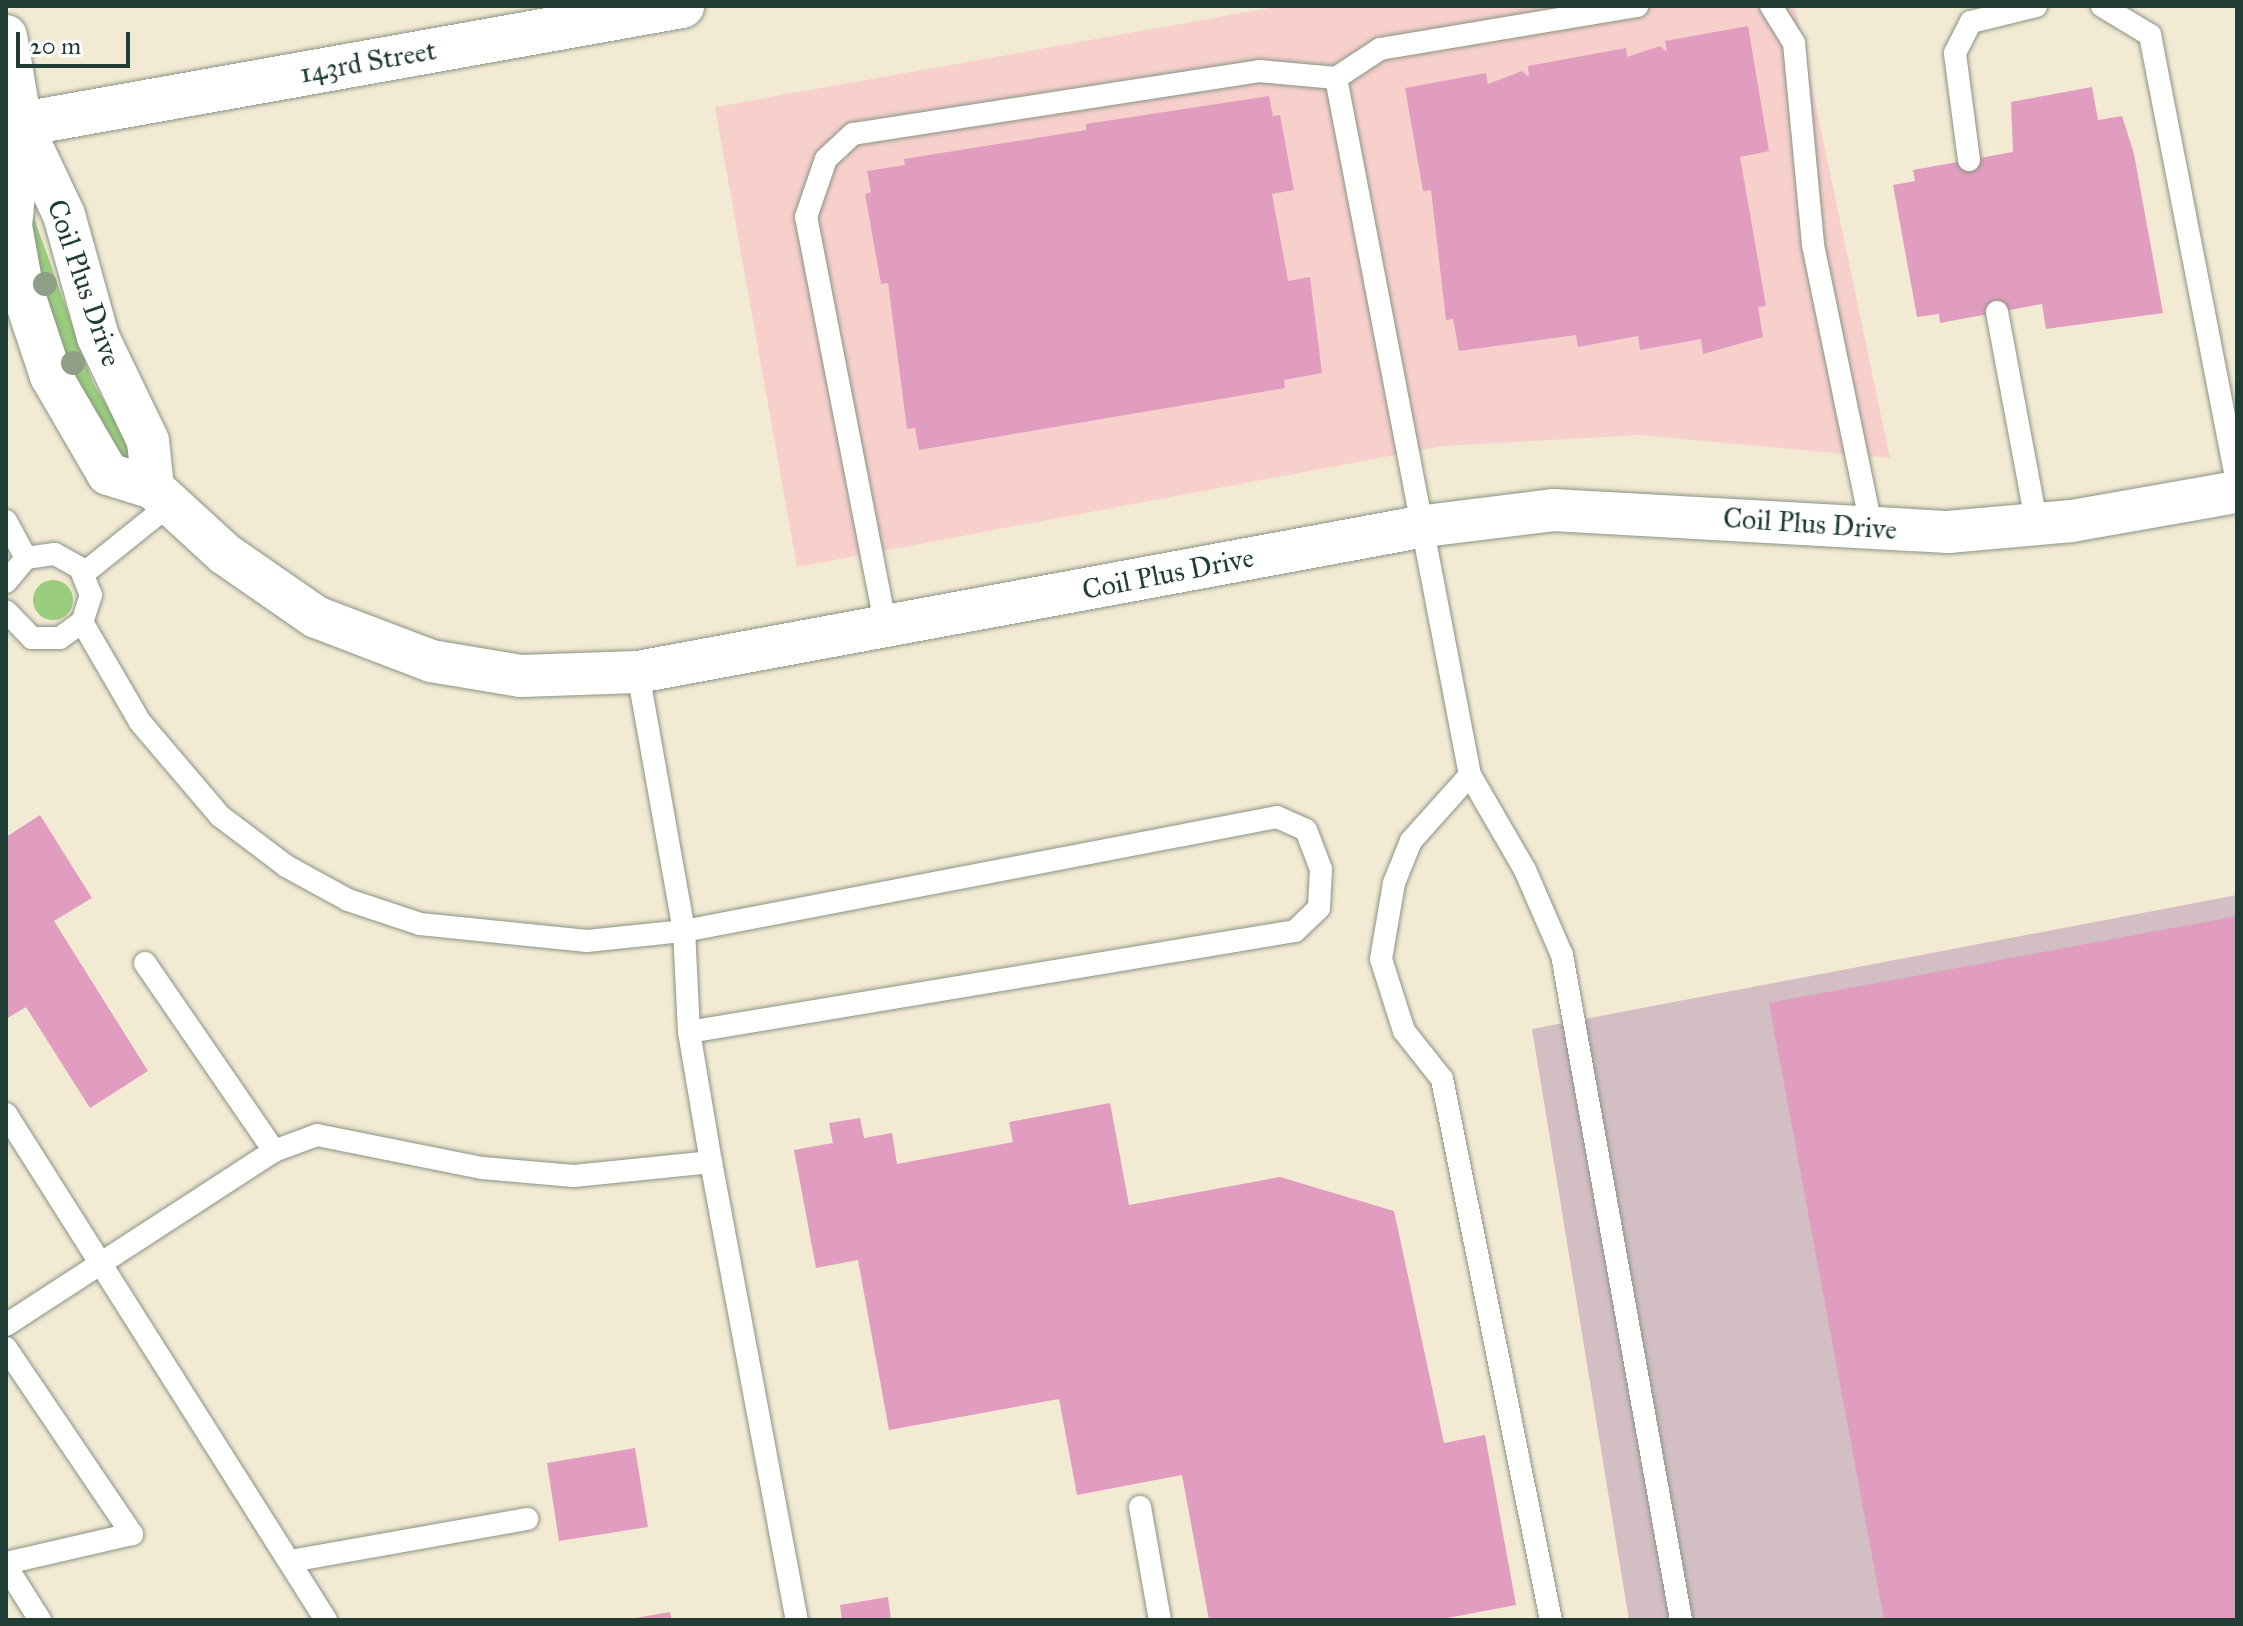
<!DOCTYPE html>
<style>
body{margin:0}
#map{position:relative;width:2243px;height:1626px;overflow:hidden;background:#f3ead4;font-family:"IM FELL Great Primer",serif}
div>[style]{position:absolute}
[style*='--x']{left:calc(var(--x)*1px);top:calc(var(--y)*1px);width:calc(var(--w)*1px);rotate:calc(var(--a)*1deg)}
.built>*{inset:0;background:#f7d0cc}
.industrial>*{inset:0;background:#d2bec3}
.green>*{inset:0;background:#9acd7d}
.round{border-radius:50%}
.building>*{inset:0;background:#e19dbf}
.roads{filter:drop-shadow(0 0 2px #899484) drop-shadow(0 0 2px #899484)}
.lane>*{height:22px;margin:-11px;padding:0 11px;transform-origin:11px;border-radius:11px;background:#fff}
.street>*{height:42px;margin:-21px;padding:0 21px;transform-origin:21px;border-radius:21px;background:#fff}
.primary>*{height:44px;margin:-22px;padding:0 22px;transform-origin:22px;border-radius:22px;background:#fff}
.trees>*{width:24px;height:24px;margin:-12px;border-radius:50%;background:#8f9f86}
span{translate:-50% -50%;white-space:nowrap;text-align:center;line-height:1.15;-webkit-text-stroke:6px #fff;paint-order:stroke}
.street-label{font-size:28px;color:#1f3d34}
.frame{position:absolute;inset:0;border:8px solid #1f3d34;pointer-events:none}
.scale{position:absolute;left:16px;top:32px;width:114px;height:36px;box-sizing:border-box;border:4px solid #1f3d34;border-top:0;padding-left:10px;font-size:24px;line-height:28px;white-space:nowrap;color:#1f3d34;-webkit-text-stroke:6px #fff;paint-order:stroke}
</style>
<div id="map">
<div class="built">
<div style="clip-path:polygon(1281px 6px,1795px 6px,1890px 458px,1639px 435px,1443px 446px,797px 567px,715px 107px)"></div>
</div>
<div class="industrial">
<div style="clip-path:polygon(2237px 895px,2237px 1620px,1629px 1620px,1532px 1029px)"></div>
</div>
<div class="green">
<div style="clip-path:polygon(33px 215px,93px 383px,135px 452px,128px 467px,72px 382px,31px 249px)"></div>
<div class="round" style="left:33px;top:580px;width:40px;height:40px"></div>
</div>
<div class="building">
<div style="clip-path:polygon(1748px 26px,1769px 151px,1740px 157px,1766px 306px,1758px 307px,1763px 337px,1703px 354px,1701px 339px,1640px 350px,1638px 336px,1578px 347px,1576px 335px,1459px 351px,1453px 319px,1446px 320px,1431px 190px,1423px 191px,1405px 88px,1486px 73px,1488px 84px,1522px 71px,1529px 77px,1528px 66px,1626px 48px,1627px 57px,1660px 46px,1667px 52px,1665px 41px)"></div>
<div style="clip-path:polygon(2092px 87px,2098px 120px,2122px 116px,2134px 154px,2163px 313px,2046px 329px,2042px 304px,1940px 323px,1939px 314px,1917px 317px,1893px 185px,1915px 181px,1913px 170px,2013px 152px,2011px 102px)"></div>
<div style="clip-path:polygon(1269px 96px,1273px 116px,1280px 115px,1294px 190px,1272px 194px,1288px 281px,1310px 277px,1322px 373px,1284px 380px,1285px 388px,919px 450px,915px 428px,907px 429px,888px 283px,881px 284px,865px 194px,871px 192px,867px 171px,905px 165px,904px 159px,1086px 130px,1086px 124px)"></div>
<div style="clip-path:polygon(40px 815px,92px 898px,54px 921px,148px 1071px,90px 1108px,26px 1007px,6px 1019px,6px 837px)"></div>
<div style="clip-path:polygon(2237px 916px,2237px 1620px,1884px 1620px,1769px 1003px)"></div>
<div style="clip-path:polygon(1110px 1103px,1129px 1205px,1280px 1177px,1394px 1211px,1444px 1443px,1485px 1435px,1516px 1605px,1437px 1620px,1209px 1620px,1182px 1475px,1077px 1495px,1059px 1399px,889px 1430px,858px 1260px,816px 1268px,794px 1150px,833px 1143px,829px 1123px,860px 1118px,864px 1138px,892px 1133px,897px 1164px,1013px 1142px,1009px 1122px)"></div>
<div style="clip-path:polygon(635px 1448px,648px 1527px,559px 1541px,547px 1463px)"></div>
<div style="clip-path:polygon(888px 1597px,891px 1620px,842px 1620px,840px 1605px)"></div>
<div style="clip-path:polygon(670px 1612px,672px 1620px,636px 1620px,636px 1618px)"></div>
</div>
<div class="roads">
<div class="lane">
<div style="--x:1771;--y:6;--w:44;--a:58.1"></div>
<div style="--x:1794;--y:43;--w:203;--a:84.6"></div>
<div style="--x:1813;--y:245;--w:291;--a:78.3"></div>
<div style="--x:2102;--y:6;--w:56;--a:31.1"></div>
<div style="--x:2150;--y:35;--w:456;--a:79"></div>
<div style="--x:1336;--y:78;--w:53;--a:-33.4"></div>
<div style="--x:1380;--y:49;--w:261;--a:-9.5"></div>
<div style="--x:1969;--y:160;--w:108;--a:-97.5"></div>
<div style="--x:1955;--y:53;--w:35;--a:-63"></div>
<div style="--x:1971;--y:22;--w:67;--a:-13.8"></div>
<div style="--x:1997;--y:312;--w:217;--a:79.4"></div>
<div style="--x:6;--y:521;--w:42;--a:61.6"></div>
<div style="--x:83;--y:574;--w:112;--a:-38.8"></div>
<div style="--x:6;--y:582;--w:31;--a:-50"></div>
<div style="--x:26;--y:558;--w:29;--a:-8"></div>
<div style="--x:55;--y:554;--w:29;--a:29"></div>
<div style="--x:80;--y:568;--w:29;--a:68"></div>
<div style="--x:91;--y:595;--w:28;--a:108"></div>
<div style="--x:82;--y:622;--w:27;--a:144"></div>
<div style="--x:60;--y:638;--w:28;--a:180"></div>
<div style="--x:32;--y:638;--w:37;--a:-134"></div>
<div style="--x:82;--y:622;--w:116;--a:59.9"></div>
<div style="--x:140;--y:722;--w:123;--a:49.6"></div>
<div style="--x:220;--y:816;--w:83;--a:37.1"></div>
<div style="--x:286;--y:866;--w:71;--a:28.7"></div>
<div style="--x:348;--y:900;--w:76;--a:18.4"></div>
<div style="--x:420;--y:924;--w:168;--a:5.8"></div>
<div style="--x:587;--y:941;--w:98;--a:-5.9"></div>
<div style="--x:684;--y:931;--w:604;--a:-10.88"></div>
<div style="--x:1277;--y:817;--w:32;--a:24"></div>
<div style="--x:1306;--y:830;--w:42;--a:69"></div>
<div style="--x:1321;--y:869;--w:39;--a:93"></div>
<div style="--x:1319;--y:908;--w:33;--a:136"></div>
<div style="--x:1295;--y:931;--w:614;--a:170.54"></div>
<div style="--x:886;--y:628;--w:419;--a:-101"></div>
<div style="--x:806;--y:217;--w:61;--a:-71"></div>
<div style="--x:826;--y:159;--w:37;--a:-43"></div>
<div style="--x:853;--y:134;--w:411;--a:-8.8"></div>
<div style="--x:1259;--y:71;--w:77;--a:5.2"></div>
<div style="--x:1336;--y:78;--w:710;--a:79.12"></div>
<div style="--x:1470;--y:775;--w:89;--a:131.8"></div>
<div style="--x:1411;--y:841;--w:45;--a:112"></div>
<div style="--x:1394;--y:883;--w:77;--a:99.7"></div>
<div style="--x:1381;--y:959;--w:76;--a:72.3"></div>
<div style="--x:1404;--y:1031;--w:61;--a:51.6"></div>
<div style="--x:1442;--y:1079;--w:552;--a:78.61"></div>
<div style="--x:1470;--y:775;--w:110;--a:59.9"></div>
<div style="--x:1525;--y:870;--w:93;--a:66.5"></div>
<div style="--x:1562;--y:955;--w:676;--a:79.85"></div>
<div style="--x:145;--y:963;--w:228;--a:55.5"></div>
<div style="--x:6;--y:1114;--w:599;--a:57.69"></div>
<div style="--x:711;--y:1162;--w:466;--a:79.4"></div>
<div style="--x:6;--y:1325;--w:320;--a:-33"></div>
<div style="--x:274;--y:1151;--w:46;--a:-20.4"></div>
<div style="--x:317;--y:1135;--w:168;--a:11.3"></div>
<div style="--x:482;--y:1168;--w:92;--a:5"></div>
<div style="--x:574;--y:1176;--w:138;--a:-5.8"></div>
<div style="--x:711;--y:1162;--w:132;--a:-99.6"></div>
<div style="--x:689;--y:1032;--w:101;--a:-92.8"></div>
<div style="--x:684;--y:931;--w:263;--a:-100.1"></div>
<div style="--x:6;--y:1348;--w:225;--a:55.9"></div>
<div style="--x:132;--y:1534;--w:129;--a:167"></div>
<div style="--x:1140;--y:1507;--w:115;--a:80"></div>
<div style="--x:291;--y:1561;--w:240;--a:-10.1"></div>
<div style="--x:6;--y:1566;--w:64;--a:57.8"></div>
</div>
<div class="street">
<div style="--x:6;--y:36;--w:89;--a:80.3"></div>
<div style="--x:21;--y:124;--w:101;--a:64.7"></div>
<div style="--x:64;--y:215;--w:127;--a:74.4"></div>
<div style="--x:98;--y:337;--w:115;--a:64.3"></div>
<div style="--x:148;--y:441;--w:47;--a:83.9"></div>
<div style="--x:21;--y:124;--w:102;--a:95.6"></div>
<div style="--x:11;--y:226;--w:67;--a:79.7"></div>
<div style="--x:23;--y:292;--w:89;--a:71.6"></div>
<div style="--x:51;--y:376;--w:113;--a:59.8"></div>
<div style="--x:108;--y:474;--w:47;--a:17.3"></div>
<div style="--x:153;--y:488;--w:98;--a:42.5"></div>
<div style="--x:225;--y:554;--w:111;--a:34.7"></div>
<div style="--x:316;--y:617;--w:123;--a:20.9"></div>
<div style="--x:431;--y:661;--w:91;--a:9.5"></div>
<div style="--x:521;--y:676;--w:117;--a:-2"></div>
<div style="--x:638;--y:672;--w:800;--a:-10.51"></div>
<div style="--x:1425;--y:526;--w:129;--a:-7.1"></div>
<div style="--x:1553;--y:510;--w:396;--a:3.2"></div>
<div style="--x:1948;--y:532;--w:124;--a:-5.1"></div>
<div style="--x:2072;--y:521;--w:168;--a:-10"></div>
</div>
<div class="primary">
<div style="--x:6;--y:127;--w:687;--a:-10.15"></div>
</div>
</div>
<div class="trees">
<div style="left:45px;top:284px"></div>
<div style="left:73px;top:363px"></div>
</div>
<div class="street-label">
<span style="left:368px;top:62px;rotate:-10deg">143rd Street</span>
<span style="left:84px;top:283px;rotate:71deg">Coil Plus Drive</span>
<span style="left:1810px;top:524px;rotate:4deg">Coil Plus Drive</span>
<span style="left:1168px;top:574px;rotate:-11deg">Coil Plus Drive</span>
</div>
<div class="frame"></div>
<div class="scale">20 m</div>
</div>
